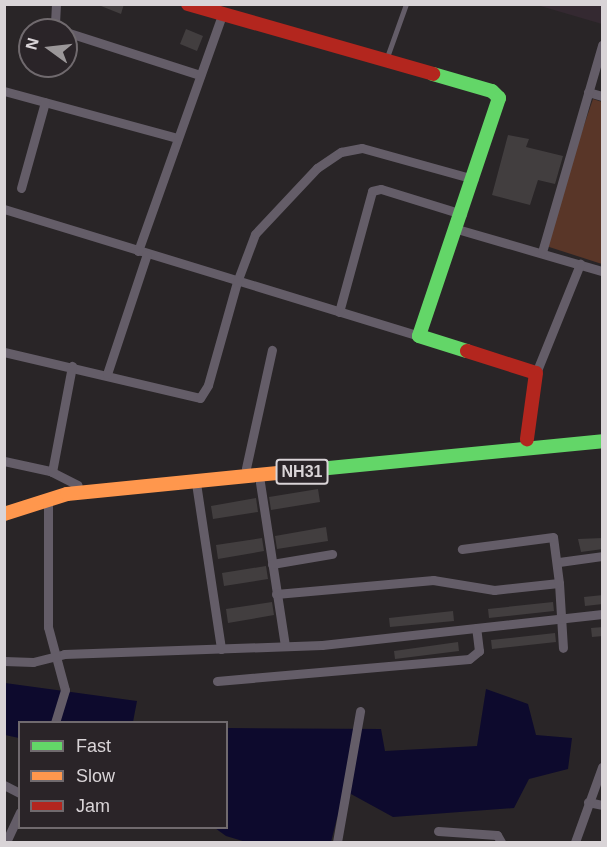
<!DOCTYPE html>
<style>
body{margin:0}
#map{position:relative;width:607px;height:847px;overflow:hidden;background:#292527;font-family:Helvetica,sans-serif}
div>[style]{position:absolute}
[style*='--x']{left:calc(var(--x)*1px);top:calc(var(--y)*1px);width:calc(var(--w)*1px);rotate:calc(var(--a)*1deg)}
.built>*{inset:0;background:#342931}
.green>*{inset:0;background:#593628}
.water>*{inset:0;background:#0d0a2d}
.building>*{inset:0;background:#423e3f}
.lane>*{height:4.5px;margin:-2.25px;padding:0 2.25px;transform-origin:2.25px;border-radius:2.25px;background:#645d68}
.street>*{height:9px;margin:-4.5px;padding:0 4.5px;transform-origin:4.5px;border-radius:4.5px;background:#645d68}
.fast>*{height:14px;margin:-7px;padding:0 7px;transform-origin:7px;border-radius:7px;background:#63d668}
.slow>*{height:14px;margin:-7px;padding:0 7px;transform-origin:7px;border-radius:7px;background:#ff974d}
.jam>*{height:14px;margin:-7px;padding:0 7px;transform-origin:7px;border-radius:7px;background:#b3261e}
span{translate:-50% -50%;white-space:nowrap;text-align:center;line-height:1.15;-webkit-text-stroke:5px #2a2428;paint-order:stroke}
.shield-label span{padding:2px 4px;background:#2a2428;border:2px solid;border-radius:4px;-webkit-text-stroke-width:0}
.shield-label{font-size:16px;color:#d9d4d7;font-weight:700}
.frame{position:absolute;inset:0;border:6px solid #d9d4d7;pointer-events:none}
.legend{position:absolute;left:18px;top:721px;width:210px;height:108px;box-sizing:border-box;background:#2a2428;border:2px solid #706a6e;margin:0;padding:8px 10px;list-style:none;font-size:18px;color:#d9d4d7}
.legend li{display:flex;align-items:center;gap:12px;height:30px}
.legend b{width:30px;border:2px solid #706a6e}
.north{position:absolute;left:18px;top:18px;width:60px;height:60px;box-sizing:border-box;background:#2a2428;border:2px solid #706a6e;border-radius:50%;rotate:285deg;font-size:16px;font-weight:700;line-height:24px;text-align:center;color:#d9d4d7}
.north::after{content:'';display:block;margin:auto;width:21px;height:27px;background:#9b9799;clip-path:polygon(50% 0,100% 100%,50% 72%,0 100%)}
</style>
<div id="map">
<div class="built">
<div style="clip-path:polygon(537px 5px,602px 5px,602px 24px)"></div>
</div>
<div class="green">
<div style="clip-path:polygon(593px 99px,602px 102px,602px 264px,543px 245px)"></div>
</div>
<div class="water">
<div style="clip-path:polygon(5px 683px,137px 701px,133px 722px,20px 722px,19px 738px,5px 735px)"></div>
<div style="clip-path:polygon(486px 689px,528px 704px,536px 735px,572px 738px,568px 769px,529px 779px,514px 808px,393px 817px,351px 794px,337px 818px,331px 842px,246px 842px,226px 836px,215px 828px,226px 828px,227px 728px,381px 729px,385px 751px,477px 746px)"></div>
</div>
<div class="building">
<div style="clip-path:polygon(96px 4px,124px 4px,121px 14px)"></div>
<div style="clip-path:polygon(186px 29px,203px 36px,197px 51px,180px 44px)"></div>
<div style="clip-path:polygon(508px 135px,529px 139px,526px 147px,563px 156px,555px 184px,538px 180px,530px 205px,492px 195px)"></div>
<div style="clip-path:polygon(318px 489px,320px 502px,271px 510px,269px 497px)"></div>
<div style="clip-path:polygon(256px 498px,258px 512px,213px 519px,211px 506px)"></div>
<div style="clip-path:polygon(326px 527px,328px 541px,277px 549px,275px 536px)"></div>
<div style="clip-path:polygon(262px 538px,264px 551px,218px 559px,216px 545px)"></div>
<div style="clip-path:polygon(603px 538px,603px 549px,581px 552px,578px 539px)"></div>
<div style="clip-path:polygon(266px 566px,268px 579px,224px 586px,222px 573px)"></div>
<div style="clip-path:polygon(603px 595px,603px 604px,585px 606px,584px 597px)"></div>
<div style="clip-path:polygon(272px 602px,274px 615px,228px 623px,226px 609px)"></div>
<div style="clip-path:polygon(553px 602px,554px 611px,489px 618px,488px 609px)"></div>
<div style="clip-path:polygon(453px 611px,454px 621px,390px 627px,389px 618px)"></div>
<div style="clip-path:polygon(603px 627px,603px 636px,592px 637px,591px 628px)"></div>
<div style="clip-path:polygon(555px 633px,556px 642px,492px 649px,491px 640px)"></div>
<div style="clip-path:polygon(458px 642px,459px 651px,395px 659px,394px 651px)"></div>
</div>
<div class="lane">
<div style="--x:386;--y:60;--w:59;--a:-70.3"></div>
</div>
<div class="street">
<div style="--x:56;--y:4;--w:20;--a:93"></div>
<div style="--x:55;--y:24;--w:10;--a:37"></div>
<div style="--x:66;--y:32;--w:141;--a:17.8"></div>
<div style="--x:4;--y:91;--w:179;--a:15.2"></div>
<div style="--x:588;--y:92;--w:15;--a:16"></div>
<div style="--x:21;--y:188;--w:89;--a:-74.4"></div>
<div style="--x:4;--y:209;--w:434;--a:17"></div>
<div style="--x:457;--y:229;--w:151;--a:16.2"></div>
<div style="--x:138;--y:251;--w:251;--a:-70.4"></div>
<div style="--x:542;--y:252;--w:216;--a:-73.8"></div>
<div style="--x:339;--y:312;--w:125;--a:-74.7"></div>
<div style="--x:372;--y:191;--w:9;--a:-13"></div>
<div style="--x:381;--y:189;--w:85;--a:17.2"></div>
<div style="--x:4;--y:352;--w:201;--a:13.2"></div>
<div style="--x:200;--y:398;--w:15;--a:-58"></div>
<div style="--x:208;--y:385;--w:107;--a:-74.3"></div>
<div style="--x:237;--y:282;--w:51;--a:-69.4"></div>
<div style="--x:255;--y:234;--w:91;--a:-46.8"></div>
<div style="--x:317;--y:168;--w:29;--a:-34"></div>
<div style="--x:341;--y:152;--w:21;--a:-11"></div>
<div style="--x:362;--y:148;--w:116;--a:15.5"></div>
<div style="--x:536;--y:373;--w:118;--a:-68"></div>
<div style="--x:107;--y:374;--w:126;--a:-71.6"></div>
<div style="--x:4;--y:461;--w:47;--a:12.3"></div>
<div style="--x:50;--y:471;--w:31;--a:27"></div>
<div style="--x:246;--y:468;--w:121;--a:-77.6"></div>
<div style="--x:52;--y:472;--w:108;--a:-79.3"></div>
<div style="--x:259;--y:476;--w:171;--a:81.3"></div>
<div style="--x:196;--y:483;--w:168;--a:81.4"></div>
<div style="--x:48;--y:499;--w:128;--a:90"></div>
<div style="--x:48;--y:627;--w:65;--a:74.9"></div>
<div style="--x:65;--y:690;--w:34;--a:107"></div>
<div style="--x:559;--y:562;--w:43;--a:-7.9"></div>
<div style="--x:272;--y:564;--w:61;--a:-9.5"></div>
<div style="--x:559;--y:583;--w:65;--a:86.5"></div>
<div style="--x:276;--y:594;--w:158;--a:-5.1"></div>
<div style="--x:433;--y:580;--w:62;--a:9.3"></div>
<div style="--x:494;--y:590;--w:65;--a:-6.1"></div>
<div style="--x:559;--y:583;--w:46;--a:-97.4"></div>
<div style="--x:553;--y:537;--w:92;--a:172.5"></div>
<div style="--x:4;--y:661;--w:29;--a:2"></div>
<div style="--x:33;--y:662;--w:32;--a:-14"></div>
<div style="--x:64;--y:654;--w:258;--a:-2"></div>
<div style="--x:322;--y:645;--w:282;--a:-6.3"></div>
<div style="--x:217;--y:681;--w:253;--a:-5"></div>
<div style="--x:469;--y:659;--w:13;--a:-39"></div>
<div style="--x:479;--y:651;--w:23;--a:-97"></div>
<div style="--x:4;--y:785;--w:18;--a:27"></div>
<div style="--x:588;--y:802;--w:14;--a:12"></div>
<div style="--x:438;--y:831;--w:59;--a:3.9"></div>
<div style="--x:497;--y:835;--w:8;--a:60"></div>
<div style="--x:6;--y:842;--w:33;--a:-65"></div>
<div style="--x:337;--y:842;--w:133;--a:-80"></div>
<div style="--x:575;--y:842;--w:80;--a:-70.2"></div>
</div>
<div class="fast">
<div style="--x:433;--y:74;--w:61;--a:16.1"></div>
<div style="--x:492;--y:91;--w:10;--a:45"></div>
<div style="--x:499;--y:98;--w:251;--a:108.6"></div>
<div style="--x:419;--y:336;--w:50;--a:17.4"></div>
<div style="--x:288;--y:472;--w:316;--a:-5.6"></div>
</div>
<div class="slow">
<div style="--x:4;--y:514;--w:66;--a:-17.6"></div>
<div style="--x:67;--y:494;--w:222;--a:-5.7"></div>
</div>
<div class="jam">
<div style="--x:188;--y:4;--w:255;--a:15.9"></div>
<div style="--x:467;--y:351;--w:72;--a:17.7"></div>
<div style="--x:536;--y:373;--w:67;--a:97.8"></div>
</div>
<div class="shield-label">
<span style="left:302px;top:472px">NH31</span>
</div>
<div class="frame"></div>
<ul class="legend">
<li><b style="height:8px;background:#63d668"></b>Fast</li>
<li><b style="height:8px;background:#ff974d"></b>Slow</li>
<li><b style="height:8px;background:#b3261e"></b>Jam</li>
</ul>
<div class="north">N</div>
</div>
